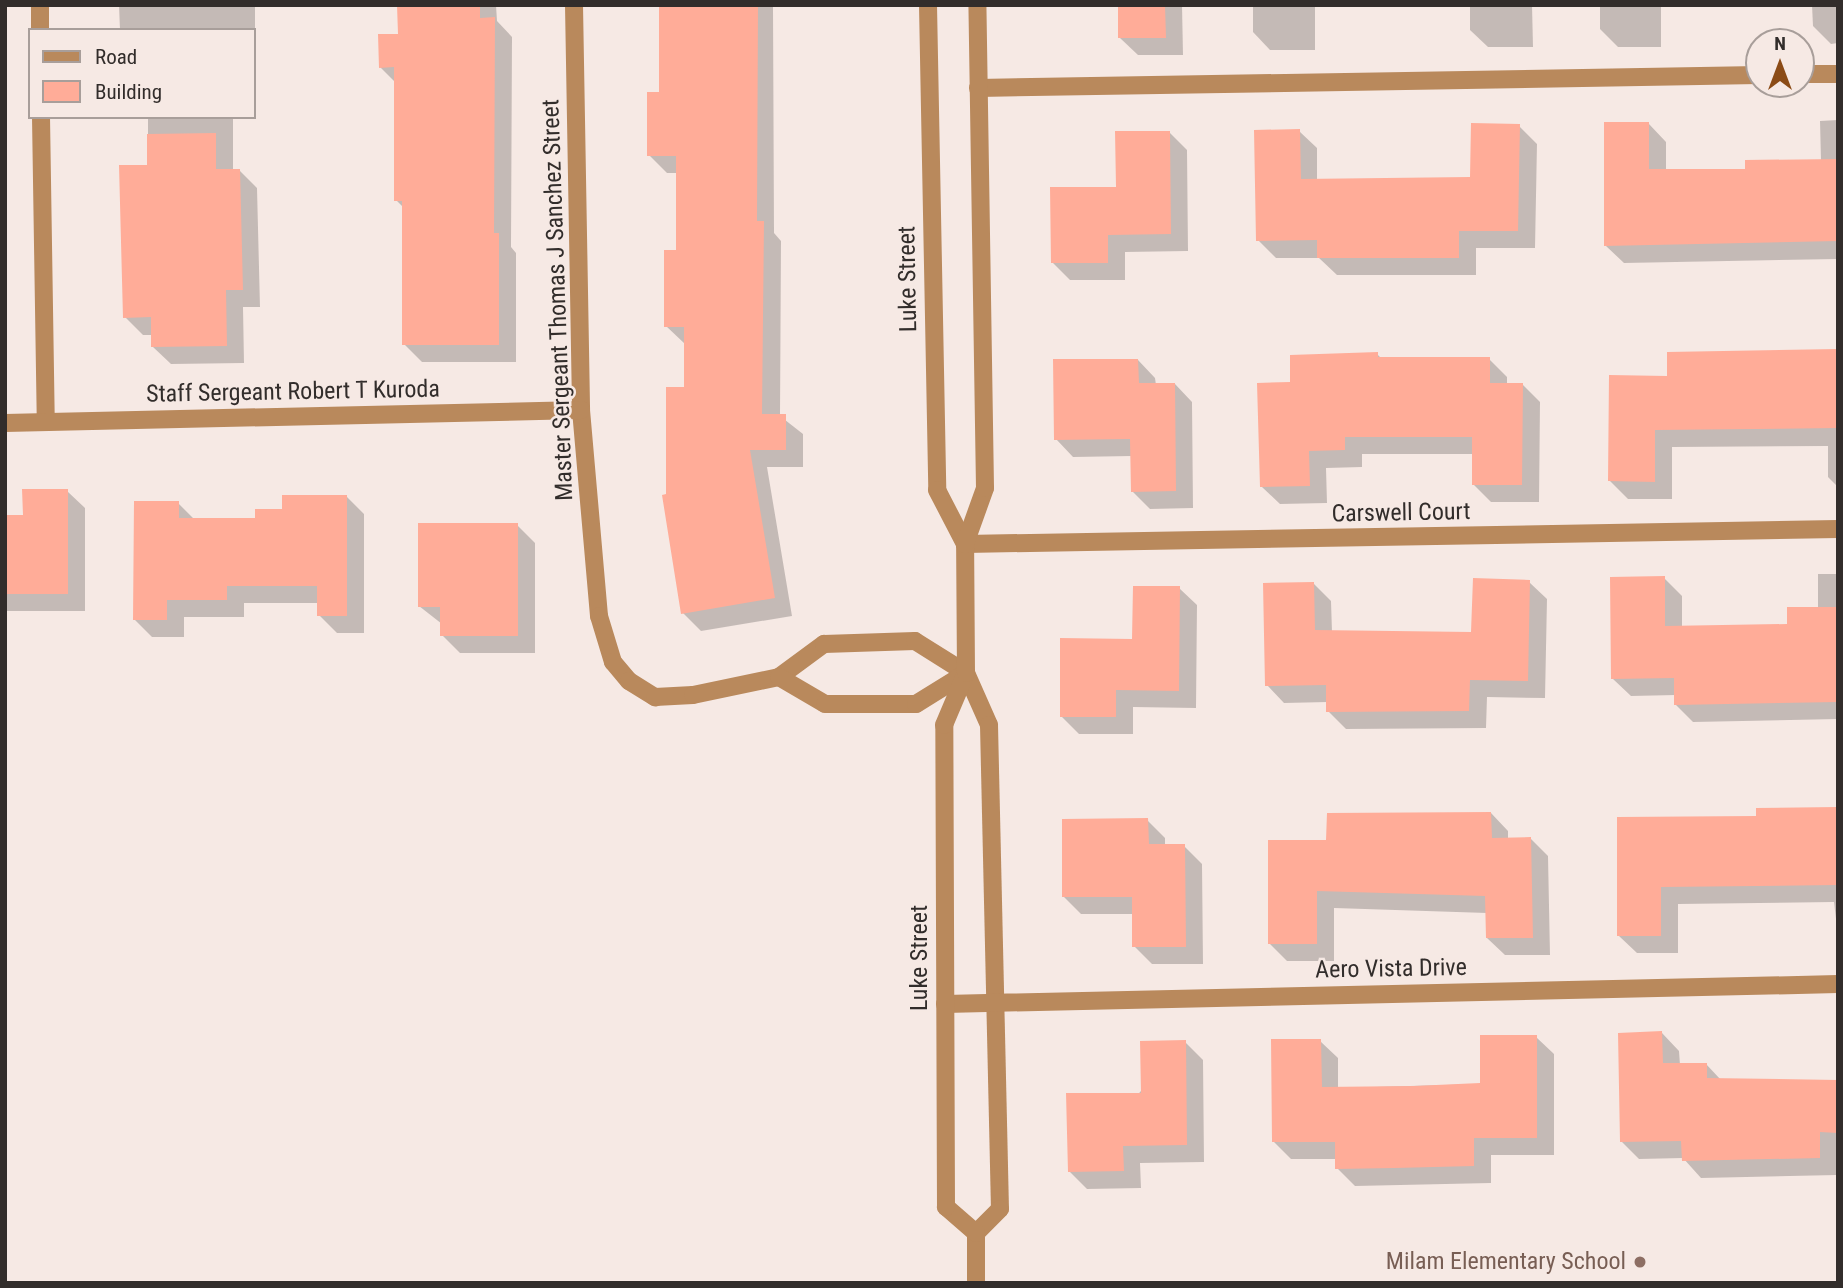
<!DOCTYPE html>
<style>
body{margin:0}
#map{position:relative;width:1843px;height:1288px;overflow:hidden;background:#f6e9e4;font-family:"Roboto Condensed",sans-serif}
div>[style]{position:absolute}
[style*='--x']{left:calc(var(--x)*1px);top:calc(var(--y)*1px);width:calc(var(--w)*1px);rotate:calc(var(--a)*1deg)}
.shadow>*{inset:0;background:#0003}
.building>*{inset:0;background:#ffac98}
.minor>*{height:18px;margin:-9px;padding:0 9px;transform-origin:9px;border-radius:9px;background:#b9895c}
.dots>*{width:19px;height:19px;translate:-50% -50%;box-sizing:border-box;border:4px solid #f6e9e4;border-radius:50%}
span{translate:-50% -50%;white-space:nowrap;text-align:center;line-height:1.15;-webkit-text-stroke:5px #f6e9e4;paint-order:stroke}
.street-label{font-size:24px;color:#322d2b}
.education-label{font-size:24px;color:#785e54}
.right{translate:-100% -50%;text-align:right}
.frame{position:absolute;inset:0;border:7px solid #322d2b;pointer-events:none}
.legend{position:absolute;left:28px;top:28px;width:228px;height:91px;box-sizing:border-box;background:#f6e9e4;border:2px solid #a89e9a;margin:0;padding:9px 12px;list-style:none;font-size:21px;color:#322d2b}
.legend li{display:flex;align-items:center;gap:14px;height:35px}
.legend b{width:35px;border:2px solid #a89e9a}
.north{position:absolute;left:1745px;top:28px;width:70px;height:70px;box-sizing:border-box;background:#f6e9e4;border:2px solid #a89e9a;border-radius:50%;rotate:0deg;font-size:19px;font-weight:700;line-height:28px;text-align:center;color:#322d2b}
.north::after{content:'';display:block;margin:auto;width:24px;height:32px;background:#8b4b16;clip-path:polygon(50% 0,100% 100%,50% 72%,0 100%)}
</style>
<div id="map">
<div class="shadow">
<div style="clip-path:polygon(119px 5px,255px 5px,255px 61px,254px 30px,120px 30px)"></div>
<div style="clip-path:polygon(399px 5px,496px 5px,497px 21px,512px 37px,511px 247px,516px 253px,516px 362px,422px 362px,404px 344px,404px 208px,396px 200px,396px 83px,380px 67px,400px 36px)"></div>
<div style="clip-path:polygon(660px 5px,773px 5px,774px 233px,781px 241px,780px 416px,803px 434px,803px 467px,767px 467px,792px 616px,701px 631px,683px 613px,667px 496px,685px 389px,685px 344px,666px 326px,678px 251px,678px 173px,667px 173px,649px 155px,661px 94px)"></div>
<div style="clip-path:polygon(1119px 5px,1182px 5px,1183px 55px,1138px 55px,1120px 38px)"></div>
<div style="clip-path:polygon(1253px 5px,1315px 5px,1315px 50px,1270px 50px,1253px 32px)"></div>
<div style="clip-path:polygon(1470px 5px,1532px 5px,1533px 47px,1488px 47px,1470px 30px)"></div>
<div style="clip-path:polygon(1600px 5px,1661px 5px,1661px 47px,1618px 47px,1600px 29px)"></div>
<div style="clip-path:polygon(1812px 5px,1838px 5px,1838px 43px,1831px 44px,1813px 26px)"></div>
<div style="clip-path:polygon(148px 117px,233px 117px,233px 170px,239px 170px,257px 188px,260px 307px,243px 307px,244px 363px,171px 364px,153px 347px,153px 335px,143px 335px,125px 317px,148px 167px)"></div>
<div style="clip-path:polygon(1838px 120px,1838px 259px,1624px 263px,1606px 246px,1649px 124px,1666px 142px,1666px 171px,1747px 171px,1821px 161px,1820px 121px)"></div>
<div style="clip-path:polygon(1519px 126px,1537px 144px,1535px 248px,1476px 248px,1476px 275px,1337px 275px,1319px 258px,1276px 258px,1258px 240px,1299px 131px,1317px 148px,1317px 181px,1472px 178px)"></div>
<div style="clip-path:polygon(1170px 133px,1187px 150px,1188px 251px,1125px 252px,1125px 280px,1070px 280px,1052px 262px)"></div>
<div style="clip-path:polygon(1838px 352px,1838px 487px,1828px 477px,1828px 446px,1672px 447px,1672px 499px,1628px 499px,1610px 481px,1669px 378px)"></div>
<div style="clip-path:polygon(1377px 354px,1382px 359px,1489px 359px,1507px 377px,1507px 384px,1522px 384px,1540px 402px,1539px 502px,1491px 502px,1474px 485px,1474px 454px,1362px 454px,1362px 467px,1326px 468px,1327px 503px,1280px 504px,1262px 487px,1292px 384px)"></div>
<div style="clip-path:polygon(1138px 360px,1155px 378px,1156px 385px,1175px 384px,1192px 402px,1193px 508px,1150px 509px,1132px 491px,1132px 456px,1073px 457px,1056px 439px)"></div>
<div style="clip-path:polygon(67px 491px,85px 508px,85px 611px,5px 611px,5px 516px,25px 516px)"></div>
<div style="clip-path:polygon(347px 497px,364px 514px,364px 633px,337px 633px,319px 615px,319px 603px,244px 603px,244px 617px,184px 617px,184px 637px,152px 637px,135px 620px,178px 503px,195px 520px,257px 520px)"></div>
<div style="clip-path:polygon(517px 525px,535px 543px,535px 653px,460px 653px,442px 635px,442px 624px,419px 606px)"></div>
<div style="clip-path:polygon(1818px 574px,1838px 574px,1838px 719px,1693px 722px,1676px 705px,1676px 695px,1631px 696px,1613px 679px,1664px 578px,1682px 596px,1682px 628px,1789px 626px,1818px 609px)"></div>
<div style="clip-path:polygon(1529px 582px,1547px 599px,1545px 698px,1487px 697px,1486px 728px,1346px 729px,1328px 711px,1328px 702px,1284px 703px,1267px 685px,1314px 584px,1331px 601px,1332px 632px,1473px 634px)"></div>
<div style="clip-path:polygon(1179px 588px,1197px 605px,1196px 708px,1133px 707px,1133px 734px,1079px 734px,1061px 716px)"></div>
<div style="clip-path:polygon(1838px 809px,1838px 936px,1834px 902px,1678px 904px,1678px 953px,1637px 953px,1619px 936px,1619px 819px,1758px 818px)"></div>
<div style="clip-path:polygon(1491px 813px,1508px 831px,1508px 839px,1531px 839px,1548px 856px,1550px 955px,1505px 955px,1487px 938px,1487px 913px,1334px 908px,1334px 961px,1287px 961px,1270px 944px,1328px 842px)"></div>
<div style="clip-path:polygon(1147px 820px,1165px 838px,1165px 846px,1184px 846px,1202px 864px,1203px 964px,1152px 964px,1134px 946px,1134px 914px,1081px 914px,1064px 897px)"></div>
<div style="clip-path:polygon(1662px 1033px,1679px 1051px,1680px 1065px,1706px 1064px,1721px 1080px,1838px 1081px,1837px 1175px,1701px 1178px,1683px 1158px,1639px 1159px,1622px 1142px)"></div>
<div style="clip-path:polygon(1536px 1037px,1554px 1054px,1554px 1155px,1491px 1155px,1491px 1183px,1355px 1186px,1337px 1168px,1337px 1159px,1291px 1159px,1273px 1141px,1320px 1041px,1338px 1058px,1338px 1088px,1482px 1084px)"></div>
<div style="clip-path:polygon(1185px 1042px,1203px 1060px,1204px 1162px,1140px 1163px,1141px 1188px,1087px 1189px,1069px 1171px)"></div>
</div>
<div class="building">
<div style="clip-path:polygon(397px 5px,480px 5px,480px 18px,495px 17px,494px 233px,499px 233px,499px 345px,402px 345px,402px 201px,394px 201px,394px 67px,379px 68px,378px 34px,398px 34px)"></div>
<div style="clip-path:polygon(659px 5px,758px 5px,757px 221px,764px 221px,762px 414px,786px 414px,786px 450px,750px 450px,775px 598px,681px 614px,662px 495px,666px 494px,666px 387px,684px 387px,684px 327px,664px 327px,664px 250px,676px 250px,676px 156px,647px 156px,647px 92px,659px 92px)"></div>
<div style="clip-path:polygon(1118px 5px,1165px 5px,1166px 38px,1118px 38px)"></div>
<div style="clip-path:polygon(1604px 122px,1649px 122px,1649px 169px,1745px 169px,1745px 160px,1838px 159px,1838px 241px,1604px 246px)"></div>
<div style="clip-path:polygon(1471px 123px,1520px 124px,1518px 231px,1459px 231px,1459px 258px,1317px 258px,1317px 240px,1256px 241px,1254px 130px,1300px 129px,1301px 179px,1470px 177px)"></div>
<div style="clip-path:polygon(1115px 131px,1170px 131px,1171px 234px,1108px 235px,1108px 263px,1051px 263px,1050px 187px,1116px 187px)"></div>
<div style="clip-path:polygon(216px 133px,216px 169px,240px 169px,243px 290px,226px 290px,227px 346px,151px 347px,151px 317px,123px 318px,119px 165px,147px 165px,147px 134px)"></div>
<div style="clip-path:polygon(1838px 349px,1838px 428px,1655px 430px,1655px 482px,1608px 481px,1609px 375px,1667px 376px,1667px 352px)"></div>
<div style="clip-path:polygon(1378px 352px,1378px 357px,1490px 357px,1490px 383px,1523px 383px,1522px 485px,1472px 485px,1472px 437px,1345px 437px,1345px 450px,1309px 451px,1310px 486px,1260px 487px,1257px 383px,1290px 382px,1290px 355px)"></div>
<div style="clip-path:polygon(1053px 359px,1138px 359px,1139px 383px,1175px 383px,1176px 491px,1131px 492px,1130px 439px,1054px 440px)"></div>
<div style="clip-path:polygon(22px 489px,68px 489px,68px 594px,5px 594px,5px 515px,23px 515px)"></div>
<div style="clip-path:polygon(282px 495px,347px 495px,347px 616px,317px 616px,317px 586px,227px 586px,227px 600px,167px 600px,167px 620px,133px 620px,134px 501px,179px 501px,179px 518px,255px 518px,255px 509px,282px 509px)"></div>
<div style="clip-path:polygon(418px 523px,518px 523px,518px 636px,440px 636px,440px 607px,418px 607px)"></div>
<div style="clip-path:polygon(1665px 576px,1665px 626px,1787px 624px,1787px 607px,1838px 607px,1838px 702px,1674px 705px,1674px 678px,1611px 679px,1610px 577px)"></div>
<div style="clip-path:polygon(1473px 578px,1530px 580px,1528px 681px,1470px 680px,1469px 711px,1326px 712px,1326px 685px,1265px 686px,1263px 583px,1314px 582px,1315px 630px,1471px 632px)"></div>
<div style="clip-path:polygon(1133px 586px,1180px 586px,1179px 691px,1116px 690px,1116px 717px,1060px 717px,1060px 638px,1132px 639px)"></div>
<div style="clip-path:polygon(1838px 807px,1838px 885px,1661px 887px,1661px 936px,1617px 936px,1617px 817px,1756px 816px,1756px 808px)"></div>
<div style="clip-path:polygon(1491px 812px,1492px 838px,1531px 837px,1533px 938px,1486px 938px,1485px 896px,1317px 891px,1317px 944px,1268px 944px,1268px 840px,1326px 840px,1327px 813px)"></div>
<div style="clip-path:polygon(1148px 818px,1149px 844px,1185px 844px,1186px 947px,1132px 947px,1132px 897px,1062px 897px,1062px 819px)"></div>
<div style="clip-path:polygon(1662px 1031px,1663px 1063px,1707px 1063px,1707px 1078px,1838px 1080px,1838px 1133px,1820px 1132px,1820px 1158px,1682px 1161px,1681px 1141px,1620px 1142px,1618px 1033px)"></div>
<div style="clip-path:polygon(1480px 1035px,1537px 1035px,1537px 1138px,1474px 1138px,1474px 1166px,1394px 1168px,1335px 1169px,1335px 1142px,1272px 1142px,1271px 1039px,1321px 1039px,1322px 1087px,1414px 1086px,1480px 1083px)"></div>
<div style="clip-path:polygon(1186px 1040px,1187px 1145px,1123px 1146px,1124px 1171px,1068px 1172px,1066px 1093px,1141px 1093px,1140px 1041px)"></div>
</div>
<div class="minor">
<div style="--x:40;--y:5;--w:25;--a:90"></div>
<div style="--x:574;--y:5;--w:405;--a:89"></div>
<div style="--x:581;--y:410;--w:207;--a:85"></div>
<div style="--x:599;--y:616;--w:48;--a:73.1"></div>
<div style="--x:613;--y:662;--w:25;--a:50"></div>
<div style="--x:629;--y:681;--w:31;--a:32"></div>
<div style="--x:655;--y:697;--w:38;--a:-3"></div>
<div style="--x:693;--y:695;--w:88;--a:-11.8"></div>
<div style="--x:779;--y:677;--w:56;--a:-36.3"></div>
<div style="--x:824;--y:644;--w:91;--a:-1.9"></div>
<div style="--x:915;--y:641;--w:60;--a:32.1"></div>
<div style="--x:928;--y:5;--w:485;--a:88.9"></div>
<div style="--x:937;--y:490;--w:61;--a:62.6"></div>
<div style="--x:1801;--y:74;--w:37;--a:0"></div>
<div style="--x:978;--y:88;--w:781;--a:-0.95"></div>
<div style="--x:41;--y:117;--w:305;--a:89.1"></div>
<div style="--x:5;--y:423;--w:576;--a:-1.29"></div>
<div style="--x:965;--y:544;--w:873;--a:-0.98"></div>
<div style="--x:966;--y:673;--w:57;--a:66.1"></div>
<div style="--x:989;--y:725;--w:484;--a:88.7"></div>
<div style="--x:1000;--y:1209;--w:34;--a:135"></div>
<div style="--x:779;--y:677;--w:53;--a:30.4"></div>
<div style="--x:825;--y:704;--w:91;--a:0"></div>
<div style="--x:916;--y:704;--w:59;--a:-31.8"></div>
<div style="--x:945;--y:1004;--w:893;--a:-1.28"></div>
<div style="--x:976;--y:1283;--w:50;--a:-90"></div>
<div style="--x:976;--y:1233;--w:40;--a:-139"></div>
<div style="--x:946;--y:1207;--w:482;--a:-90.2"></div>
<div style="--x:944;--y:725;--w:56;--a:-67.1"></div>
<div style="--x:966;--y:673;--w:129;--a:-90.4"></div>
<div style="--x:965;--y:544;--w:59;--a:-70.3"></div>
<div style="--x:985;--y:488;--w:483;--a:-90.9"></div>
</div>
<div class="dots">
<div style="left:1640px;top:1262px;background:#8d6e63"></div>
</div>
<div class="street-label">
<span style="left:908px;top:279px;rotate:-91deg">Luke Street</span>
<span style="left:558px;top:300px;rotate:-92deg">Master Sergeant Thomas J Sanchez Street</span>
<span style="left:293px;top:392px;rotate:-1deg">Staff Sergeant Robert T Kuroda</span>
<span style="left:1401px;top:513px;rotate:-1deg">Carswell Court</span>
<span style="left:920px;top:958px;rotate:-90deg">Luke Street</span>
<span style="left:1391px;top:969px;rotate:-1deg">Aero Vista Drive</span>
</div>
<div class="education-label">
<span class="right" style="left:1626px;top:1262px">Milam Elementary School</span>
</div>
<div class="frame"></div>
<ul class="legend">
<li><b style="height:9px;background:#b9895c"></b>Road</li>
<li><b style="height:19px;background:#ffac98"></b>Building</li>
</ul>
<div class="north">N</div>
</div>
